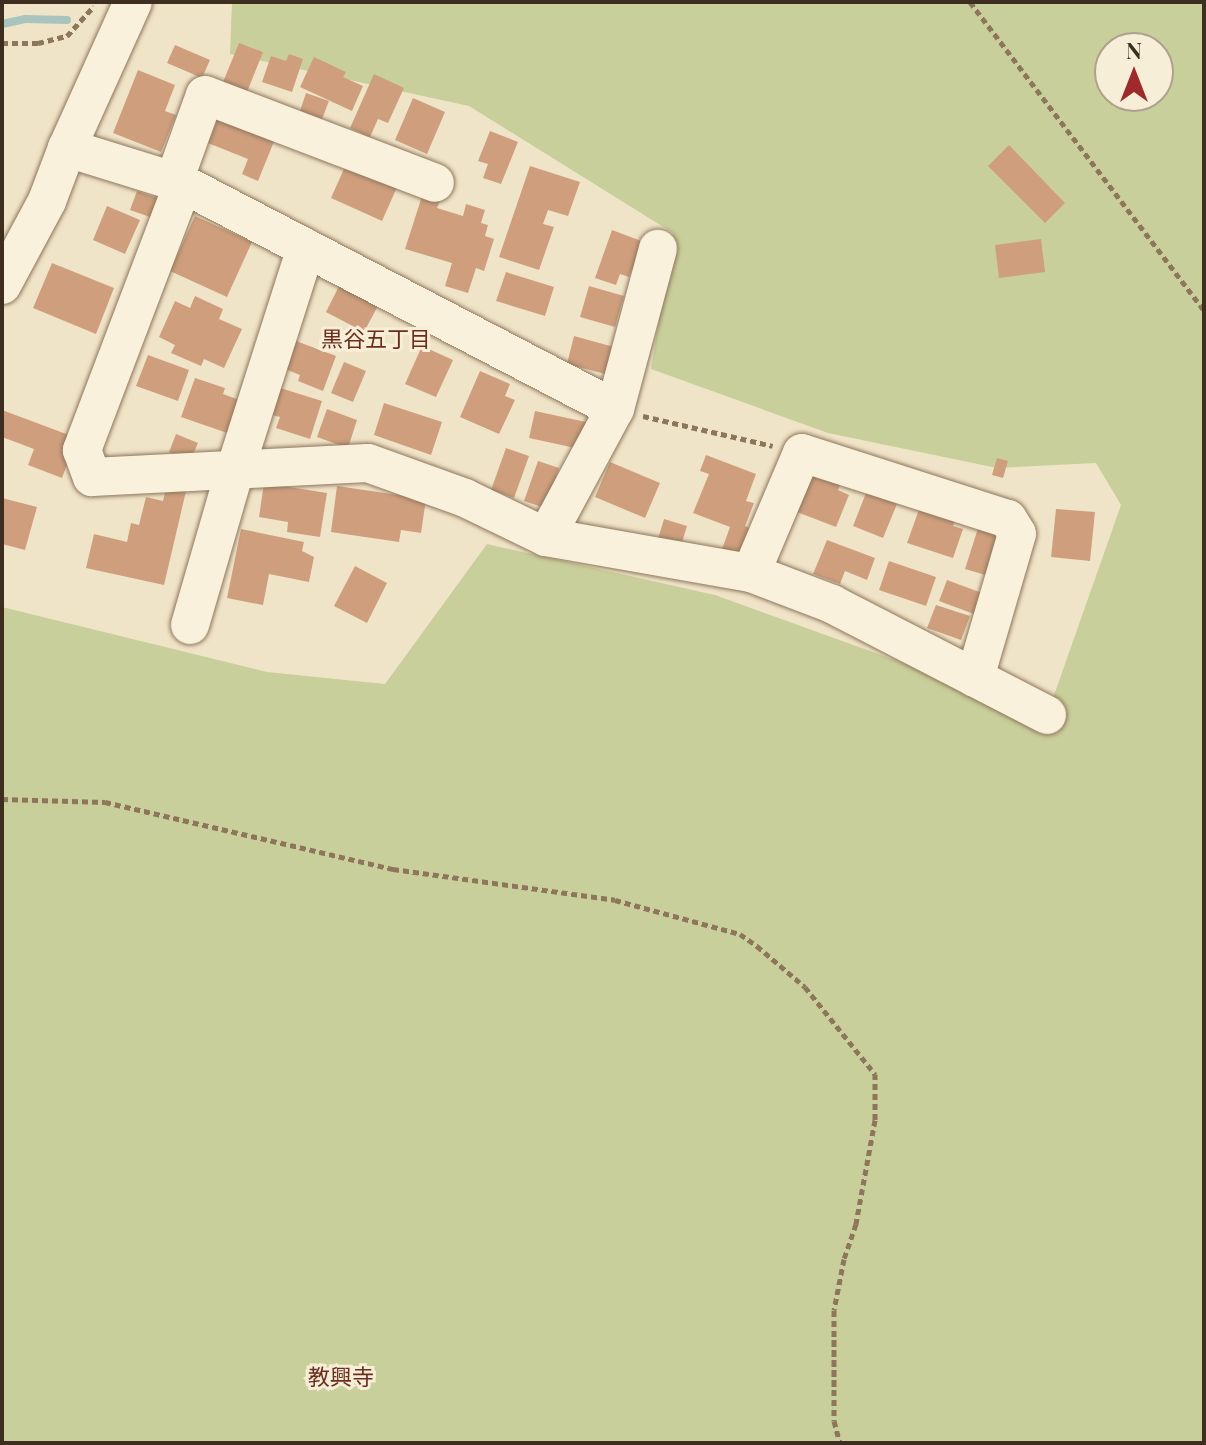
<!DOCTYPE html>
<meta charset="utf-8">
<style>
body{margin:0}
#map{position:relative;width:1206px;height:1445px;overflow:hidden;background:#f0e4c8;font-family:"Playfair Display","Noto Sans JP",serif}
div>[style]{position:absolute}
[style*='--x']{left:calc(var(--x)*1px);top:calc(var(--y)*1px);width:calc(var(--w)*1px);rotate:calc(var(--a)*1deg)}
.green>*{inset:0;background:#c9cf9b}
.stream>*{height:8px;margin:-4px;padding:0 4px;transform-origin:4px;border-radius:4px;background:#a9c4bc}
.building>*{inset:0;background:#cf9f7d}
.path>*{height:5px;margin-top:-2.5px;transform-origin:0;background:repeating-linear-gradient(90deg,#8d765c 0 6px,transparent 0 10px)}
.roads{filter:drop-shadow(0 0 2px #8d765c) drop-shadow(0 0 2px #8d765c)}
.minor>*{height:38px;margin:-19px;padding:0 19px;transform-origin:19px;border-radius:19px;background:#faf1dc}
span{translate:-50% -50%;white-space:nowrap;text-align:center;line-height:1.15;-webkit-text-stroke:6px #f7eed8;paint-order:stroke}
.neighbourhood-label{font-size:22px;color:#6b2e1e}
.frame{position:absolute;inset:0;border:4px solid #3d2e20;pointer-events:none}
.north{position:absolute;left:1094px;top:32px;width:80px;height:80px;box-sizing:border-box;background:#f7eed8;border:2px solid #ada18e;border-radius:50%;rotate:0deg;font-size:22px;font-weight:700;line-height:32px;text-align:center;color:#3d2e20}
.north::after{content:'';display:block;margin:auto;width:28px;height:36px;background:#9e2a2b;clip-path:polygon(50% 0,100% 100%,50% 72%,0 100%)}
</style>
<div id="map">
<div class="green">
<div style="clip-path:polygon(evenodd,232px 2px,1204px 2px,1204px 1443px,2px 1443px,2px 607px,267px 672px,385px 684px,487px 544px,715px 595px,1047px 715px,1121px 505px,1096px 463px,997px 468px,828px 433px,651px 369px,673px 233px,469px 106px,230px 54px,232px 2px,1110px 48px,1158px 48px,1158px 96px,1110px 96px,1110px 48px)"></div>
</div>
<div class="stream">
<div style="--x:2;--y:24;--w:24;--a:-12"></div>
<div style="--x:25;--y:19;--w:42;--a:1.4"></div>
</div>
<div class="building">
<div style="clip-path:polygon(239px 43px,263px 52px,247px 92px,223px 82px)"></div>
<div style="clip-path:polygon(175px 45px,210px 60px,202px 78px,167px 63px)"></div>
<div style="clip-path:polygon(289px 54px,303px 59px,292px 92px,262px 82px,271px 56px,286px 61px)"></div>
<div style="clip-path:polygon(314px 57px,346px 72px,343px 77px,363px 86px,352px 111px,300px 87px)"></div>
<div style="clip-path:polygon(138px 70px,175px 85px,165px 111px,176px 115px,161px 152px,113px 133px)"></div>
<div style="clip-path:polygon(374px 74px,404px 88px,388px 123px,378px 119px,370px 137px,350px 128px)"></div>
<div style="clip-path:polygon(306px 93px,329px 101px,322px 119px,300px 111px)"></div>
<div style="clip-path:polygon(413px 98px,445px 112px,427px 154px,395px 140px)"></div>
<div style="clip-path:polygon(221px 111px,277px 134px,258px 181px,242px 174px,248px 159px,208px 143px)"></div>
<div style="clip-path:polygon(490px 131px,518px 142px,501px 184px,483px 178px,488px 164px,478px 161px)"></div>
<div style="clip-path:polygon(1009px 145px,1065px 203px,1045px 223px,988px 166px)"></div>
<div style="clip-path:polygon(347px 162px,398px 185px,382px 221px,331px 198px)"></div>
<div style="clip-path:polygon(530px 166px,580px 182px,568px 216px,548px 210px,543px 224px,554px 227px,539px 270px,499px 257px)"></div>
<div style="clip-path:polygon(424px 190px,442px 196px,437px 208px,463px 216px,466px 204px,485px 210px,481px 223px,488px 225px,485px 236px,494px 239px,484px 271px,476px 268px,468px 293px,445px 286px,452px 263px,405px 249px)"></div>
<div style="clip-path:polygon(137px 191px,157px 198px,150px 217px,130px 210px)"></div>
<div style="clip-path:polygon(107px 206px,140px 220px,125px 254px,93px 240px)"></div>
<div style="clip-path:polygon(195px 216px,252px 242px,227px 297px,170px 271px)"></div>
<div style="clip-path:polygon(612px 230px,652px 245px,641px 273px,632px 269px,629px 277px,620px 274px,616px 285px,595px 278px)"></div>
<div style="clip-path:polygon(1041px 239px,1045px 272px,999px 278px,995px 245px)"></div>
<div style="clip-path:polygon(52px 263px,114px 288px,96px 334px,33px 308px)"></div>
<div style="clip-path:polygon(506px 272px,554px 287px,545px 316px,496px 301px)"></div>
<div style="clip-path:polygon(341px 282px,380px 302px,364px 332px,326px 312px)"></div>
<div style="clip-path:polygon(589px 286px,624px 296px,615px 327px,580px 317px)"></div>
<div style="clip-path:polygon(195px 296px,223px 309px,219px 319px,242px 329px,224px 368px,204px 359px,201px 366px,171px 353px,175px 345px,159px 337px,175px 301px,190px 308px)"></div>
<div style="clip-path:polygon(574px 336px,621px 349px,613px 376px,567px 364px)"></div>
<div style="clip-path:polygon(296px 341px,336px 356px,323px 391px,298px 381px,300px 375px,285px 369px)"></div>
<div style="clip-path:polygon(422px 346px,453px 360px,436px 397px,405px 384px)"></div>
<div style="clip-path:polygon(148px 355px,189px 370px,178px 401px,136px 386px)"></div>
<div style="clip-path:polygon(344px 362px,366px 371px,353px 402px,331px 393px)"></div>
<div style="clip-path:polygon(480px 371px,510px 384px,505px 396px,515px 400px,499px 434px,460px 417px)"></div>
<div style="clip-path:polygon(195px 378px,225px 388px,223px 394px,242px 401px,230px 434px,181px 417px)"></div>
<div style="clip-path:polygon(277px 387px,322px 401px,310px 439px,276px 428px,280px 417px,268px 414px)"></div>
<div style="clip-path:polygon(384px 403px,442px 422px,431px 455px,374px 435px)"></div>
<div style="clip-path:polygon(327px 409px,357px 420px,348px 448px,317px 437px)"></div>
<div style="clip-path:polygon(2px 410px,77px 438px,62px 478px,28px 465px,34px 449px,2px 437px)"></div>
<div style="clip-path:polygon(535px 411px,586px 422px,580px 449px,529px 438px)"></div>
<div style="clip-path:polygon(176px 434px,198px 443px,190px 461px,169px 452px)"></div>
<div style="clip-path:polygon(506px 448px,529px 456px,514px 498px,491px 490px)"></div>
<div style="clip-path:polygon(706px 455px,756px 474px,746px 501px,754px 503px,745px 526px,752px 529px,741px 559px,721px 552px,730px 527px,693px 513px,709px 474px,700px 471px)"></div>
<div style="clip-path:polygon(997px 458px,1008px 461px,1003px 478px,992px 475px)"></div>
<div style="clip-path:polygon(538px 461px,559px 468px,545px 508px,524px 501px)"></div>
<div style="clip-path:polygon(610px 462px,660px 483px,645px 518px,595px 497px)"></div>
<div style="clip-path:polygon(814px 468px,842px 479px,838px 490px,849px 495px,836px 527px,797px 512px)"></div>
<div style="clip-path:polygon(167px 483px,187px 487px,164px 585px,86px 568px,94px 534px,127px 542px,131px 523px,139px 525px,146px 497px,163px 501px)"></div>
<div style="clip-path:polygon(264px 483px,327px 493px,320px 537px,287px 532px,288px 522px,259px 517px)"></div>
<div style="clip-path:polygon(337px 486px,426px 499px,421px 533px,401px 530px,399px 542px,331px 532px)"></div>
<div style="clip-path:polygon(866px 493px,897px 504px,883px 538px,853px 526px)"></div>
<div style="clip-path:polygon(2px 498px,37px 507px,25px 550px,2px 544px)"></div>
<div style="clip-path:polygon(921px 504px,957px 516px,953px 526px,963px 529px,953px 558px,907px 543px)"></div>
<div style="clip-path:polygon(1056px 509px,1095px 512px,1090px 561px,1051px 557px)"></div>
<div style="clip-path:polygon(664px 519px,687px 526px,680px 549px,657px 542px)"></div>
<div style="clip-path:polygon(980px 522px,1004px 530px,989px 576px,965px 569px)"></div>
<div style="clip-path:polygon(241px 529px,304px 542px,302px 551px,314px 557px,309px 582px,269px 574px,263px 605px,227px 598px)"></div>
<div style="clip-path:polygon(827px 540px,875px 558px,867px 580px,845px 571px,840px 584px,813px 574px)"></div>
<div style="clip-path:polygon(889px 561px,936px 577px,926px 606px,879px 590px)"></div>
<div style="clip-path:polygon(355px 566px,387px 583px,367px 623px,334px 606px)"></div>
<div style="clip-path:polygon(947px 580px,982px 593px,974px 614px,939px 601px)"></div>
<div style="clip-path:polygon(936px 605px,970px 616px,961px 640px,927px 628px)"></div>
</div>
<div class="path">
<div style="--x:970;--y:2;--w:387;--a:52.8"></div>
<div style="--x:2;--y:43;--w:36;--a:0"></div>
<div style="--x:38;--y:43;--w:30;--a:-14"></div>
<div style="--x:67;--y:36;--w:40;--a:-48"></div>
<div style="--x:643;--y:416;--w:133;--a:13"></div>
<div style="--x:2;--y:799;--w:103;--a:1.7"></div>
<div style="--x:105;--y:802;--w:296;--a:13.1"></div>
<div style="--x:393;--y:869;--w:224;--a:7.9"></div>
<div style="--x:615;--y:900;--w:130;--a:15.2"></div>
<div style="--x:740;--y:934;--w:21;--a:35"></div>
<div style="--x:757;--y:946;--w:63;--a:40.5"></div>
<div style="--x:805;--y:987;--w:112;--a:51.2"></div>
<div style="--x:875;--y:1074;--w:46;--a:90"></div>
<div style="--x:875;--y:1120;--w:106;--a:100.4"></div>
<div style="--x:856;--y:1224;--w:37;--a:109"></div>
<div style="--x:844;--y:1259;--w:52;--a:101.1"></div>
<div style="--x:834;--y:1310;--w:111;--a:90"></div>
<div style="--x:834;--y:1421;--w:23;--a:75"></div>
</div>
<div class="roads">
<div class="minor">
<div style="--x:67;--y:148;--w:121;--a:17.2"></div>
<div style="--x:183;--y:184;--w:487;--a:27.5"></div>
<div style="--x:174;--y:181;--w:91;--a:-70.2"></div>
<div style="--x:205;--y:95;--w:246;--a:20.9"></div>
<div style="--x:183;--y:184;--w:285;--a:110.8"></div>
<div style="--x:82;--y:450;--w:29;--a:70"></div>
<div style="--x:92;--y:477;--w:276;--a:-2.9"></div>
<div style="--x:368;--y:463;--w:103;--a:19.8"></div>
<div style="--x:465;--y:498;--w:90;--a:25.7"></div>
<div style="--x:546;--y:537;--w:208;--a:10"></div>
<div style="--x:751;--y:573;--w:87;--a:20.9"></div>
<div style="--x:832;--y:604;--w:242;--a:27.3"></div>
<div style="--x:2;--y:285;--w:95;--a:-61.8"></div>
<div style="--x:47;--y:201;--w:57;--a:-69.3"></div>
<div style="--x:67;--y:148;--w:160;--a:-65.7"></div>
<div style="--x:546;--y:537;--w:145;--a:-61.7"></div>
<div style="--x:615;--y:409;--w:166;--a:-75"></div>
<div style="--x:751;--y:573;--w:130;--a:-67"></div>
<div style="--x:802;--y:453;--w:216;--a:17.8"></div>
<div style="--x:1008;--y:519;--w:17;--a:59"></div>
<div style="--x:1017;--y:534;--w:150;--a:106.3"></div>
<div style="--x:190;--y:625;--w:161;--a:-73.8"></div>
<div style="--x:235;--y:470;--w:233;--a:-72.3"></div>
</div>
</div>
<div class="neighbourhood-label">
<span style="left:376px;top:339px">黒谷五丁目</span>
<span style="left:341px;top:1377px">教興寺</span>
</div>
<div class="frame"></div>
<div class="north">N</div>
</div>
